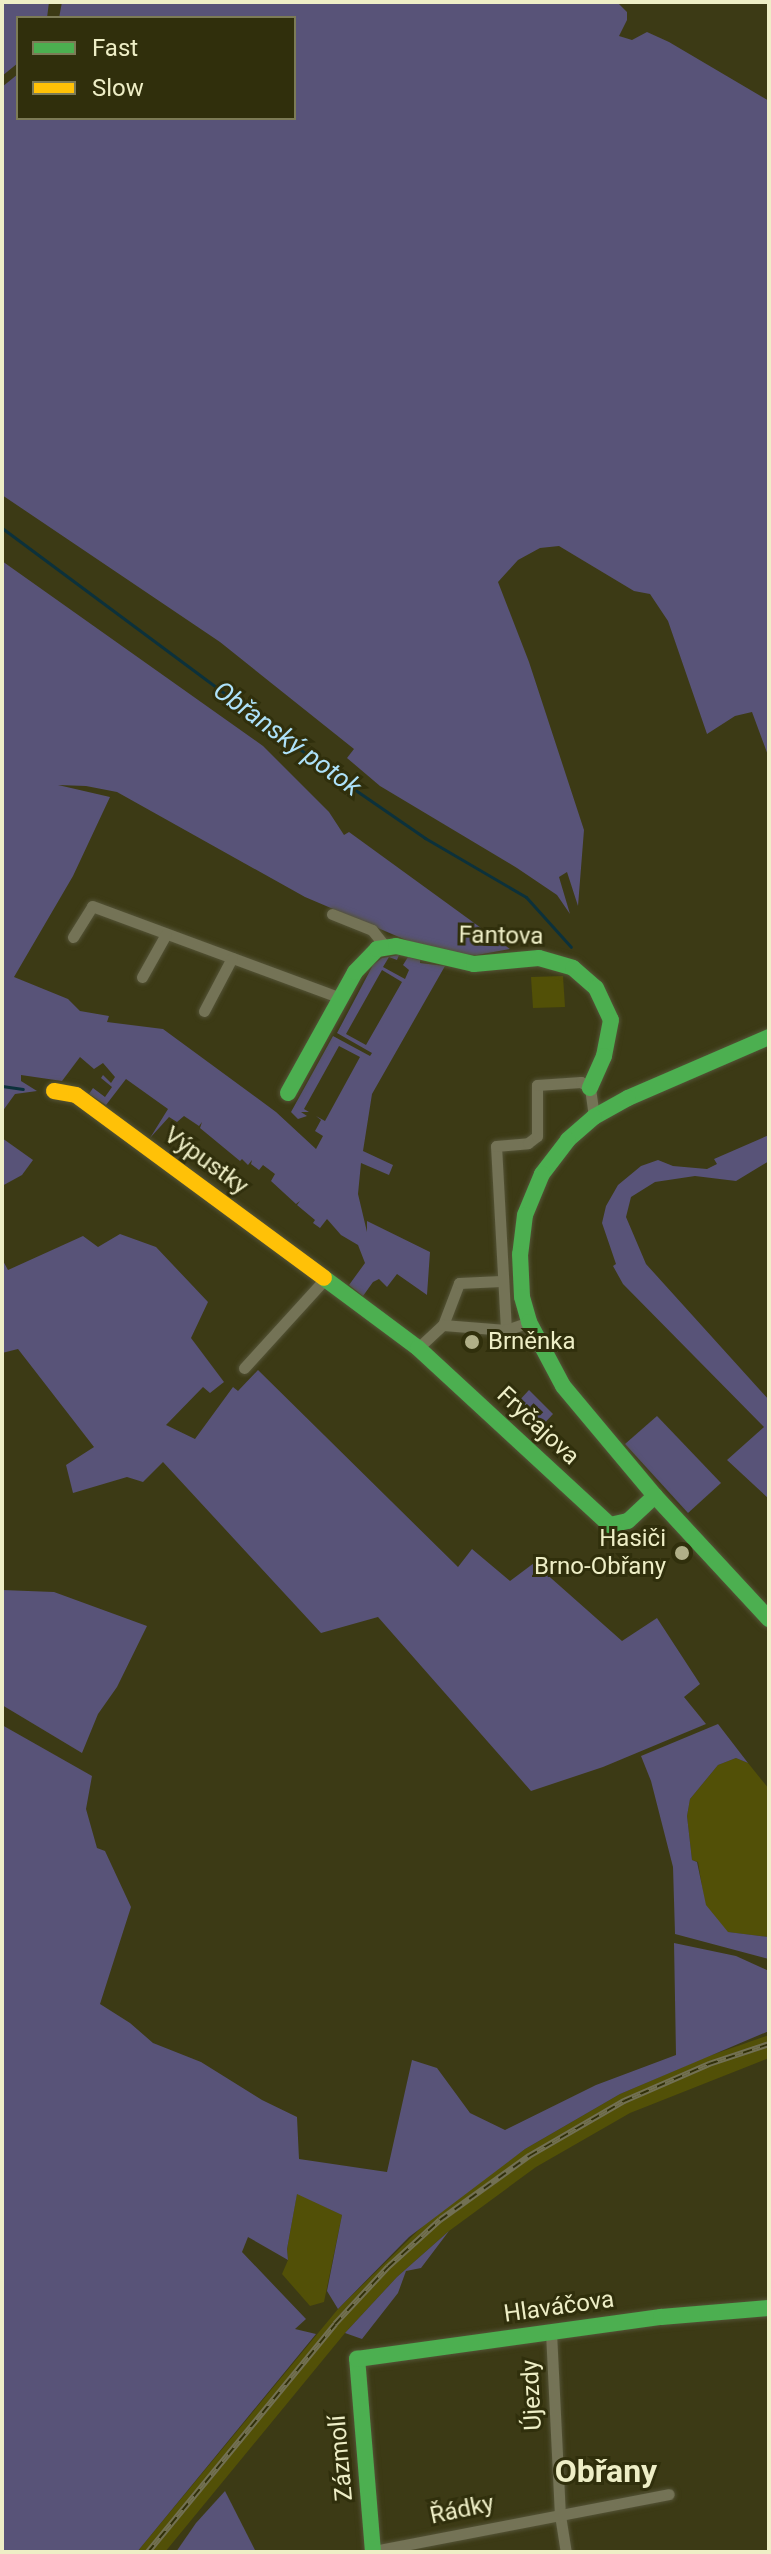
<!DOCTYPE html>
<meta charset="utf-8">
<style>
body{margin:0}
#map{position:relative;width:771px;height:2554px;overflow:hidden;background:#3c3a15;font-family:Roboto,sans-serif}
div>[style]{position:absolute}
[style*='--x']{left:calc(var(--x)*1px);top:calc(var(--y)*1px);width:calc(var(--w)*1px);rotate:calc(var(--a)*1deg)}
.built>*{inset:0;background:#525007}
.green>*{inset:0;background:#585378}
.stream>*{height:3px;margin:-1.5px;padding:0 1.5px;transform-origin:1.5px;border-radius:1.5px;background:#0c313b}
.roads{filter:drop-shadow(0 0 2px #545337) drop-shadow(0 0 2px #545337)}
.street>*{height:11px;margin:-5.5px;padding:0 5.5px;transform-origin:5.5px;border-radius:5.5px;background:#747356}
.fast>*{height:16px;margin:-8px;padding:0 8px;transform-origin:8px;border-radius:8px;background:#4caf50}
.slow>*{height:16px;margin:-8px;padding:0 8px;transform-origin:8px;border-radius:8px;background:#ffc107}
.rail>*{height:6px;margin-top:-3px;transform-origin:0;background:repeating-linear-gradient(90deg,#302f0c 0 9px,#727054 0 18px);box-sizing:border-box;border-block:2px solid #727054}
.dots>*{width:22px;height:22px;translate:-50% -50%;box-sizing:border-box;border:4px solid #302f0c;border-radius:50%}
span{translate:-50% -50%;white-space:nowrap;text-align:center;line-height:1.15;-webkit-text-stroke:6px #302f0c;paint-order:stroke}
.street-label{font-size:24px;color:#eeeec6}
.poi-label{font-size:24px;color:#eeeec6}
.left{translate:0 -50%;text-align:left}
.right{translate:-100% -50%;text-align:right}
.water-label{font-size:26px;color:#aee2fa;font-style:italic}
.district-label{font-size:32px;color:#eeeec6;font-weight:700}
.frame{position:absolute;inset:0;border:4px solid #eeeec6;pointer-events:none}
.legend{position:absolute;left:16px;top:16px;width:280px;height:104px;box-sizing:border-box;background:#302f0c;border:2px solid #7c7b56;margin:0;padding:10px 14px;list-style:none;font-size:24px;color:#eeeec6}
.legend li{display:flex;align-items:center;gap:16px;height:40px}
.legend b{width:40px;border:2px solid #7c7b56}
</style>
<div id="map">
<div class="built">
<div style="clip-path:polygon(563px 976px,565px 1007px,533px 1008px,531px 977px)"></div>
<div style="clip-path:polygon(736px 1758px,748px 1763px,769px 1789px,769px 1937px,727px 1932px,705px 1905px,698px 1862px,692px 1860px,687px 1816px,690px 1799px,718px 1765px)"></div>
<div style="clip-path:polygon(769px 2035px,769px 2058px,630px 2113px,536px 2167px,449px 2231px,397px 2277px,345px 2333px,165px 2552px,137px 2552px,338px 2309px,435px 2214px,525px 2149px,620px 2094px,706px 2057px)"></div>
<div style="clip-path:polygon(297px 2193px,342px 2215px,324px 2302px,310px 2306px,282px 2274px,288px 2260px,287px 2249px)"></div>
</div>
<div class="green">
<div style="clip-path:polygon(2px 2px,49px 2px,47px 18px,18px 18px,18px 63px,2px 76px)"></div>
<div style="clip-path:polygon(62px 2px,617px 2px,627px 12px,627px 20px,619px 36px,632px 40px,647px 32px,669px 42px,769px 101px,769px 758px,752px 712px,735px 716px,707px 734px,668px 621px,650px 594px,634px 591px,559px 546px,540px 548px,518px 560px,498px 582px,529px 662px,584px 830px,578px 906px,567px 872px,559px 877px,570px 914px,557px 895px,517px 868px,380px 786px,347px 758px,354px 749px,220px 642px,2px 495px,2px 87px,18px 74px,18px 118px,294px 118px,294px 18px,59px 18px)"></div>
<div style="clip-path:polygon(evenodd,2px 561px,263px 746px,329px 812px,344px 835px,349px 832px,510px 949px,477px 955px,448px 954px,406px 940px,305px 897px,117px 792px,86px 786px,58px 785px,110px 797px,73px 876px,14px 977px,68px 999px,80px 1011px,109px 1016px,107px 1022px,163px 1029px,276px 1112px,316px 1149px,323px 1136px,315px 1131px,321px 1120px,316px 1116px,325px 1121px,360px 1057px,339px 1046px,304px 1109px,309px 1112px,301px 1112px,307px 1116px,298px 1119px,291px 1112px,333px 1036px,370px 1056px,372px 1053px,337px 1033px,373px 965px,382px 958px,399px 955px,397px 960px,389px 957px,383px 967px,405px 979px,409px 970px,403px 965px,408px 957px,420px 960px,420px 963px,445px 966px,372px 1094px,363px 1151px,393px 1165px,389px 1175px,361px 1163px,358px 1194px,367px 1232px,367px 1221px,430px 1252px,427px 1295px,397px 1274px,387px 1287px,379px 1279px,373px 1282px,363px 1296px,349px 1285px,365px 1263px,358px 1245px,341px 1235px,327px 1219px,320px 1228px,313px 1223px,315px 1220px,297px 1205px,300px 1201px,296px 1204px,271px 1181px,275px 1174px,263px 1165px,259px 1170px,251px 1164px,252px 1160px,248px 1165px,242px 1159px,240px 1161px,200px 1128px,202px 1122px,199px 1126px,184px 1116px,177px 1122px,169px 1117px,150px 1138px,168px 1109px,126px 1079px,106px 1105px,89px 1094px,93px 1088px,105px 1097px,112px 1087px,101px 1078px,103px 1075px,111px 1083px,115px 1077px,103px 1063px,94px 1069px,80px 1057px,62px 1081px,21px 1075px,21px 1081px,37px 1091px,15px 1094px,2px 1112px,2px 561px,382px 970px,402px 982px,366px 1045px,346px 1034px,382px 970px)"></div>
<div style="clip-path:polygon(769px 1135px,769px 1161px,736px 1181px,695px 1176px,655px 1182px,631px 1197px,626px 1217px,646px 1264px,769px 1400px,769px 1499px,727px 1460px,764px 1427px,623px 1284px,613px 1266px,616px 1264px,602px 1223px,606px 1206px,618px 1185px,641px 1166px,658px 1160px,673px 1166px,707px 1169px,717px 1164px,714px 1159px)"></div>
<div style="clip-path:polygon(2px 1138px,33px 1160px,22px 1175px,2px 1186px)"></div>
<div style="clip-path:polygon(120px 1234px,156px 1247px,208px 1302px,191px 1338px,224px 1382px,210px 1393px,203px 1387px,166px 1425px,195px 1439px,233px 1387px,238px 1391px,258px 1370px,458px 1567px,472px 1549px,510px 1581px,534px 1563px,622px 1641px,657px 1618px,700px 1684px,684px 1697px,706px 1724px,603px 1767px,531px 1791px,378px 1617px,321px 1633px,163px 1462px,143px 1482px,127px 1477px,73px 1493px,66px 1465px,94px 1447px,18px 1349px,2px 1353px,2px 1259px,8px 1270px,83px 1236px,98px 1247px)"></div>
<div style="clip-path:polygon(529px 1390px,553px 1414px,541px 1427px,517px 1403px)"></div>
<div style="clip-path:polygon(657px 1416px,721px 1483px,688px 1513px,625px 1444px)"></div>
<div style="clip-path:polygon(2px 1590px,54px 1592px,147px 1626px,117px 1687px,98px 1714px,82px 1753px,2px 1705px)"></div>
<div style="clip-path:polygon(718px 1724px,748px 1763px,736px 1758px,718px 1765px,690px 1799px,687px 1816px,692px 1860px,697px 1862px,706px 1905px,728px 1932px,769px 1937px,769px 1959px,675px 1934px,673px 1867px,651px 1781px,641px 1756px)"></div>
<div style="clip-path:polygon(2px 1725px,92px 1776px,86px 1809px,97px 1848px,105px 1851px,131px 1907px,100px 2004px,130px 2023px,153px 2043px,201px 2062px,262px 2100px,297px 2117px,299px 2159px,387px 2172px,412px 2060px,437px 2068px,470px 2113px,505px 2130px,596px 2085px,676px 2055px,674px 1943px,736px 1956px,769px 1971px,769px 2031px,620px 2094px,525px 2149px,409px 2237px,338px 2309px,327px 2291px,342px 2215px,297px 2194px,287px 2249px,288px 2260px,248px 2237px,242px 2252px,306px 2319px,295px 2329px,316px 2334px,137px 2552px,2px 2552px)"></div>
<div style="clip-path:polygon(449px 2231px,421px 2268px,406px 2271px,398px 2293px,362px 2339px,345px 2333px,397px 2277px)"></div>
<div style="clip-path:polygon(225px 2491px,256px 2552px,176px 2552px,196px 2523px)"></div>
</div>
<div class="stream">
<div style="--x:2;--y:528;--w:435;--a:36.6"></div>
<div style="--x:351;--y:787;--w:90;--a:34.6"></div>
<div style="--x:425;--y:838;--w:117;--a:30.3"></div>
<div style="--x:526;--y:897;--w:67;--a:48"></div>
<div style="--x:2;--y:1086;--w:21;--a:8"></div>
</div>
<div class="roads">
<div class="street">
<div style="--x:332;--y:914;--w:43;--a:21.8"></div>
<div style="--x:372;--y:930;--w:22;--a:51"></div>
<div style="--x:73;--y:937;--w:36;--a:-58"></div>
<div style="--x:92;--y:906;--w:265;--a:20.3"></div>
<div style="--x:142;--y:977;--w:49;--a:-60.8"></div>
<div style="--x:204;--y:1011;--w:60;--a:-62.2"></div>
<div style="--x:443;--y:1325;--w:45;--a:-69.1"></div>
<div style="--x:459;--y:1283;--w:42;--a:-2.7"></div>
<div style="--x:506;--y:1330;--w:184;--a:-93.1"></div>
<div style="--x:496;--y:1146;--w:32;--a:-5"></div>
<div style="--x:528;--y:1143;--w:11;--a:-38"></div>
<div style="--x:537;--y:1136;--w:51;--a:-90"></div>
<div style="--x:537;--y:1085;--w:44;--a:-3.9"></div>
<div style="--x:581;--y:1082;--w:11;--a:34"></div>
<div style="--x:590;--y:1088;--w:29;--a:82"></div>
<div style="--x:418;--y:1348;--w:34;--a:-43"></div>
<div style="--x:443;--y:1325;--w:63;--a:4.5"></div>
<div style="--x:506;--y:1330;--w:24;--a:-19"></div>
<div style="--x:244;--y:1368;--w:122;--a:-47.7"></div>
<div style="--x:551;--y:2332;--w:183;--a:87.2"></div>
<div style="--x:560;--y:2515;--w:37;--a:81"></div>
<div style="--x:373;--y:2551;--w:301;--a:-10.9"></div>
</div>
<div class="fast">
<div style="--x:769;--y:1037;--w:154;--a:156.6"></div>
<div style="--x:628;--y:1098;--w:39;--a:151"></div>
<div style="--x:594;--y:1117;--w:35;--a:139"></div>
<div style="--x:568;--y:1140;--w:43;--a:127.4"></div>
<div style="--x:542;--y:1174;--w:44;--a:112.5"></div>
<div style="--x:525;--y:1215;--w:39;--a:97"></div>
<div style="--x:520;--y:1254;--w:43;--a:87.3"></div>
<div style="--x:522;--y:1297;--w:26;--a:74"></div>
<div style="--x:529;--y:1322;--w:72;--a:62"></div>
<div style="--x:563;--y:1386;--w:143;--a:50.1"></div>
<div style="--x:655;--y:1496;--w:168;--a:47.2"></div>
<div style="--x:288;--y:1093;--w:138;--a:-61"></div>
<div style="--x:355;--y:972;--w:32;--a:-46"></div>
<div style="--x:377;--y:949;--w:19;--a:-9"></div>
<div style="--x:396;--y:946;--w:80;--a:13"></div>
<div style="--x:474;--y:964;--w:65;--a:-5.3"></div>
<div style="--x:539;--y:958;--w:35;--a:16"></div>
<div style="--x:573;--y:968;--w:30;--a:41"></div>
<div style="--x:596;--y:988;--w:35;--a:65"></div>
<div style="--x:611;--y:1020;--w:37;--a:101"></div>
<div style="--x:604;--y:1056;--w:35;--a:114"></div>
<div style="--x:324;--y:1278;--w:117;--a:36.7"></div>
<div style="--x:418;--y:1348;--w:261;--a:42.7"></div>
<div style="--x:610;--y:1525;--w:18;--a:-13"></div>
<div style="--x:628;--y:1521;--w:37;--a:-43"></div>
<div style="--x:373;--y:2552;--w:194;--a:-94.7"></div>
<div style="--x:357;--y:2359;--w:307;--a:-7.9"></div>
<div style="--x:661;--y:2317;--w:108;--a:-4.8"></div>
</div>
<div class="slow">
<div style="--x:54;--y:1091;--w:22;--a:10"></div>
<div style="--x:76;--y:1095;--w:308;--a:36.4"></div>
</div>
</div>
<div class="rail">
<div style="--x:148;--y:2552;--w:295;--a:-50.6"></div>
<div style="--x:335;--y:2324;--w:78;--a:-47.1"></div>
<div style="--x:388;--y:2267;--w:70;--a:-42.1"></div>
<div style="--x:440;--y:2220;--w:110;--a:-35.7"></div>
<div style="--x:529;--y:2156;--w:110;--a:-30.1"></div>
<div style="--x:624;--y:2101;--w:93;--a:-23.5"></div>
<div style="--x:709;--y:2064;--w:63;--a:-18.4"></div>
</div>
<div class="dots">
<div style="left:472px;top:1342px;background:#b0af88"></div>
<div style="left:682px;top:1553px;background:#b0af88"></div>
</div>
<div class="street-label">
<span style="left:501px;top:936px;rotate:1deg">Fantova</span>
<span style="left:206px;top:1161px;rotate:36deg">Výpustky</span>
<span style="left:538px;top:1426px;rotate:43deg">Fryčajova</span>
<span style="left:559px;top:2307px;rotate:-8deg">Hlaváčova</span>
<span style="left:532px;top:2395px;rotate:-93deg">Újezdy</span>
<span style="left:341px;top:2458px;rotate:-95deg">Zázmolí</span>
<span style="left:462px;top:2510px;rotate:-12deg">Řádky</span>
</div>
<div class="poi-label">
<span class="left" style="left:488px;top:1342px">Brněnka</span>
<span class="right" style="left:666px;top:1553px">Hasiči<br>Brno-Obřany</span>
</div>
<div class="water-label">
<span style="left:287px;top:739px;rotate:36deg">Obřanský potok</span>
</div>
<div class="district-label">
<span style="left:606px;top:2471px">Obřany</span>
</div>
<div class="frame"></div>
<ul class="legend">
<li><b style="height:10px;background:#4caf50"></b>Fast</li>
<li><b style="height:10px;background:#ffc107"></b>Slow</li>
</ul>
</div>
